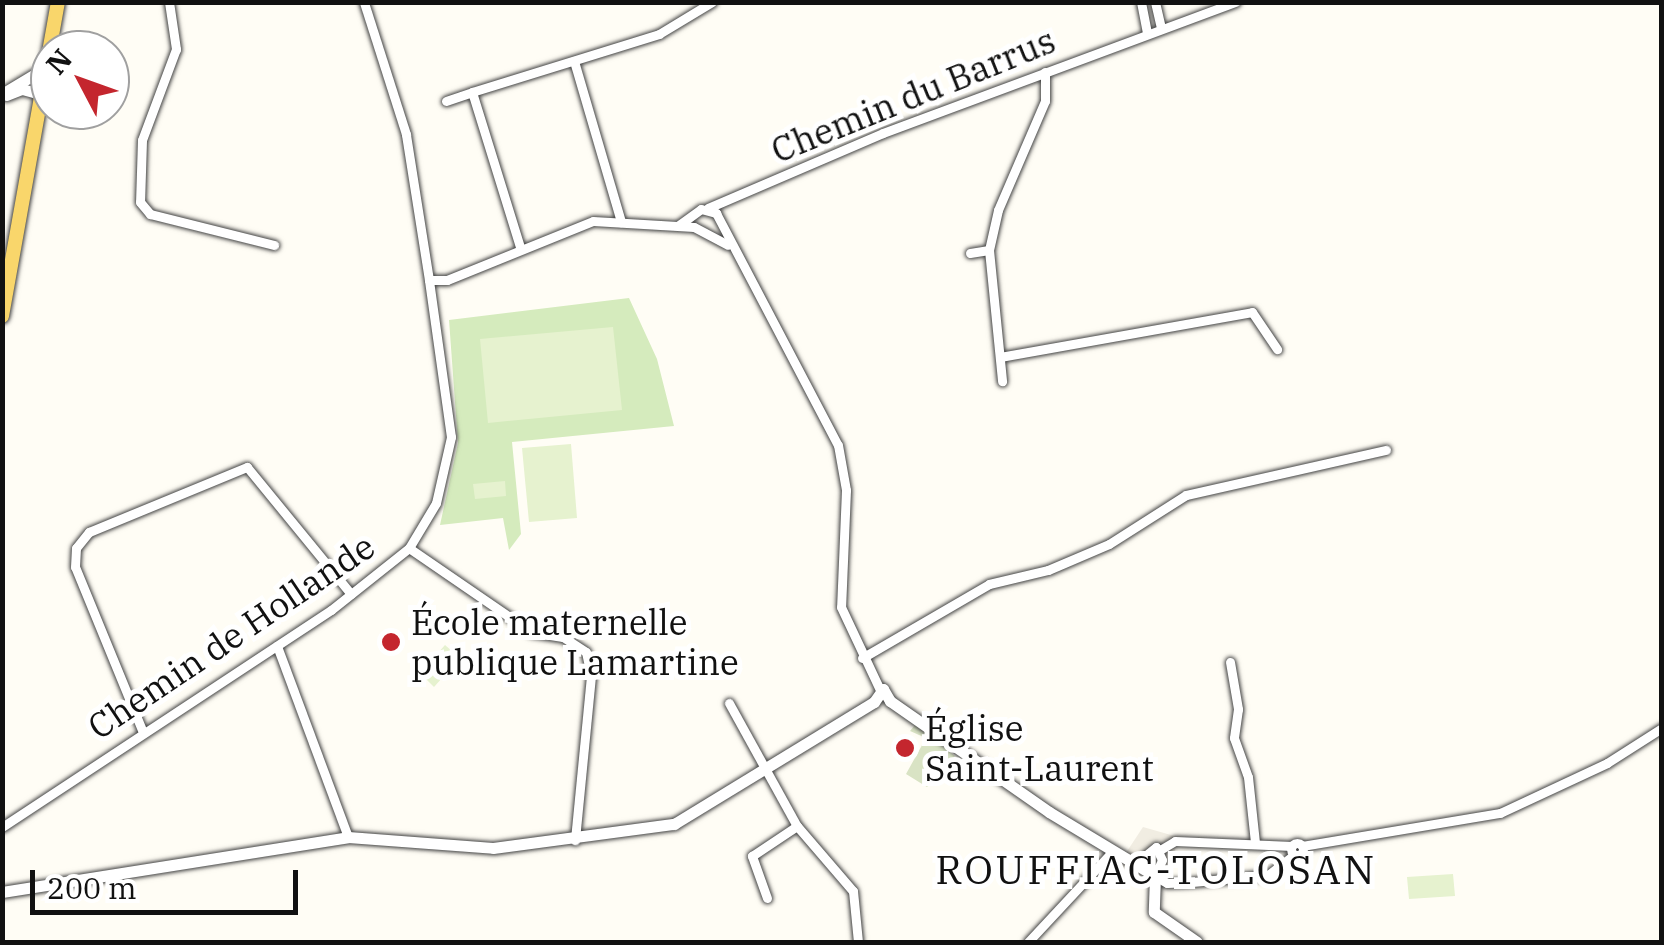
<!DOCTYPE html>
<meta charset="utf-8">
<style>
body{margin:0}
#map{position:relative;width:1664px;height:945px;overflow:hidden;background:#fffdf5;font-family:"IBM Plex Serif",serif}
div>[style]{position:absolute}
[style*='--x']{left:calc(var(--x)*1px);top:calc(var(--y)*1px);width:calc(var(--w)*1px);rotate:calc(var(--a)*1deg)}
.green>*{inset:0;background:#d5ebbd}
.cemetery>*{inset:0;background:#d9e3c4}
.pitch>*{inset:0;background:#e6f2cf}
.plaza>*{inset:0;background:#f1ede2}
.roads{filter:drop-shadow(0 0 2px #444) drop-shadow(0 0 2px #444)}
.minor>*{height:9px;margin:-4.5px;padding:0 4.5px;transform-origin:4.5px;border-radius:4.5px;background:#fff}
.minor>.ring{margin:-4.5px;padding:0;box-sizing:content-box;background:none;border:9px solid #fff;border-radius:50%}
.tertiary>*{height:11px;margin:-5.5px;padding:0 5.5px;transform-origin:5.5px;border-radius:5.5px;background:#fff}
.primary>*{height:14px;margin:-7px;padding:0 7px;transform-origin:7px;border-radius:7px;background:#f9d66b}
.dots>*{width:28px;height:28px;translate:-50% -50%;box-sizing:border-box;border:5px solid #fff;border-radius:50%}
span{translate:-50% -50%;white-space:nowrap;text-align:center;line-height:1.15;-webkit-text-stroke:10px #fff;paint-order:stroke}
.street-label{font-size:35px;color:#111}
.poi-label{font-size:35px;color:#111}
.left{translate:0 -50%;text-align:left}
.quarter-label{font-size:40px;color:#111;letter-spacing:2.5px}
.frame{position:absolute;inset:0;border:5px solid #111;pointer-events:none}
.north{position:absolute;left:30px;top:30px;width:100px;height:100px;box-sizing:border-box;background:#fff;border:2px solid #a0a0a0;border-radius:50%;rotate:311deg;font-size:28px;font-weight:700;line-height:40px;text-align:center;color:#111}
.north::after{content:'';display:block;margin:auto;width:35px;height:45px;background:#c4262e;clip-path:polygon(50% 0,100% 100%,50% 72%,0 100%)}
.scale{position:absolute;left:30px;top:870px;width:268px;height:45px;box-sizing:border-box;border:5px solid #111;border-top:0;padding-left:12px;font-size:30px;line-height:35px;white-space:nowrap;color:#111;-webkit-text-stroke:8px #fff;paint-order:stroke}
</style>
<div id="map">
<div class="green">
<div style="clip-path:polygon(629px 298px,657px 359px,674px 426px,512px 442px,521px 534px,509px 550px,503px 518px,440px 525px,458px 443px,449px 320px)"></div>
</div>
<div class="cemetery">
<div style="clip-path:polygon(915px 725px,955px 756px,927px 787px,906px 774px,926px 738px,910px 731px)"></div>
</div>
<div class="pitch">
<div style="clip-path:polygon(613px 327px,622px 410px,488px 423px,480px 339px)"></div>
<div style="clip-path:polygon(571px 444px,577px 518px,529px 522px,522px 448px)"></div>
<div style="clip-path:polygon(505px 481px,506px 496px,475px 499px,473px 484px)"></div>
<div style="clip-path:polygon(445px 645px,460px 658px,434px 687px,420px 673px)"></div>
<div style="clip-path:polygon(1453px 874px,1455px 896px,1409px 899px,1407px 877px)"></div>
</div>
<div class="plaza">
<div style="clip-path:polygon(1143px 827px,1178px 837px,1167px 884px,1155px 888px,1118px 865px)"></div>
</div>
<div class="roads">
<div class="minor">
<div style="--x:169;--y:2;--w:48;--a:81.5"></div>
<div style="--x:176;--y:49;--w:97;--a:110.5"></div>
<div style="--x:142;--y:140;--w:62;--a:91.8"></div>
<div style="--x:140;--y:202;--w:16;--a:50"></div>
<div style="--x:150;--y:214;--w:128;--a:14"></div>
<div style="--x:1141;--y:2;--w:32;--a:79"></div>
<div style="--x:1155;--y:2;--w:27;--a:77"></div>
<div style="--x:574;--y:61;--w:168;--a:73.7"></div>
<div style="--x:446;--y:101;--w:28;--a:-19"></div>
<div style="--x:708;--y:208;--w:190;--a:-23.2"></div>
<div style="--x:883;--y:133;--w:376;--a:-20.4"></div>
<div style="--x:679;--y:225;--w:27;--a:-36"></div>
<div style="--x:701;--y:209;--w:16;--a:15"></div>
<div style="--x:716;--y:213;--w:262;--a:62.3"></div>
<div style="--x:838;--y:445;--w:46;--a:79.9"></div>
<div style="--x:846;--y:490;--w:117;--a:92.4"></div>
<div style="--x:841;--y:607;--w:92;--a:64.8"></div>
<div style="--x:520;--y:247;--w:162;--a:-107.2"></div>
<div style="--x:472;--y:92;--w:196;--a:-17.2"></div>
<div style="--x:659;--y:34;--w:62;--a:-31.1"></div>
<div style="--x:989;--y:250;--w:41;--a:-77.3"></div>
<div style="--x:998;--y:210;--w:119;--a:-66.7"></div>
<div style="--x:1045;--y:101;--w:29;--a:-90"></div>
<div style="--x:970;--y:253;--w:19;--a:-9"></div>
<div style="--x:989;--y:250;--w:132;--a:84.3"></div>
<div style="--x:429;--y:280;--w:18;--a:0"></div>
<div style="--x:447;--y:280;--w:157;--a:-22"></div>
<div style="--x:593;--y:221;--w:101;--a:3.4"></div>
<div style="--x:694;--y:227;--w:38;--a:28"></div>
<div style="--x:1000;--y:357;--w:256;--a:-10.1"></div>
<div style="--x:1252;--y:312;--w:45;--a:56"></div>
<div style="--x:409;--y:548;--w:148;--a:34.5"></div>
<div style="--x:531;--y:632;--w:32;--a:9"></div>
<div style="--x:563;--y:637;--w:27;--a:33"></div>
<div style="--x:586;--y:652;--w:25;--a:78"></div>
<div style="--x:591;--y:676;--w:165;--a:95.6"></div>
<div style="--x:277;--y:646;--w:204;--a:69.6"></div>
<div style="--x:862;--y:658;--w:147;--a:-30.2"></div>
<div style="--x:989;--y:584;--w:61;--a:-13.3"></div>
<div style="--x:1048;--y:570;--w:66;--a:-23.1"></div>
<div style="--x:1109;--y:544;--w:91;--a:-32.5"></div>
<div style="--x:1186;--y:495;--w:205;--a:-12.7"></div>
<div style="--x:1230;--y:662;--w:48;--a:80.3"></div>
<div style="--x:1238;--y:709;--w:29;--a:98"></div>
<div style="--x:1234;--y:738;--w:41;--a:70.3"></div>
<div style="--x:1248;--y:777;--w:65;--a:83.9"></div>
<div style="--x:729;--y:703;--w:141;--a:61.1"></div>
<div style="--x:797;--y:826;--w:86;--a:49.3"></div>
<div style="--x:853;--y:891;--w:51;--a:84.4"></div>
<div style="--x:142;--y:730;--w:176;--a:-112.3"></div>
<div style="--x:75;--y:567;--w:19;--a:-87"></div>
<div style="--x:76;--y:548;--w:21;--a:-51"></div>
<div style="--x:89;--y:532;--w:171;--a:-22.4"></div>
<div style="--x:247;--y:467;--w:164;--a:50.7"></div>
<div style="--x:2;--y:827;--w:394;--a:-33.4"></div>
<div style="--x:331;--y:610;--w:100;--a:-38.5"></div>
<div style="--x:409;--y:548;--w:52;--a:-59"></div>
<div style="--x:436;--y:503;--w:68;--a:-77.2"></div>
<div style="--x:451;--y:437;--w:159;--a:-98"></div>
<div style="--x:429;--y:280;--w:148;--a:-99"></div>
<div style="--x:406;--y:134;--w:139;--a:-107.7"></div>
<div class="ring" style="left:1291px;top:843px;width:3px;height:3px"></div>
<div style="--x:1302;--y:846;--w:201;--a:-9.5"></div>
<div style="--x:1500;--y:813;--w:118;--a:-25"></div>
<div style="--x:1607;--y:763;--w:65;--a:-32.5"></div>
<div style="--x:1160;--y:850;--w:17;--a:-31"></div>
<div style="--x:1175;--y:841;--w:117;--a:2.4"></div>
<div style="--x:1135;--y:864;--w:27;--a:-39"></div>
<div style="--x:1156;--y:847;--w:14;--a:65"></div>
<div style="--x:1162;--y:860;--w:17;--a:114"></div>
<div style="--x:1155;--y:876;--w:14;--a:30"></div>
<div style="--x:1167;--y:883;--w:25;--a:-2"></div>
<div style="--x:1192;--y:882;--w:76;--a:-5.3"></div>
<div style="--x:1268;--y:875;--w:33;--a:-38"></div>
<div style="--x:767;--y:898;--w:45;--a:-109.7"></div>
<div style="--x:752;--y:856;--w:54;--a:-33.7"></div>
<div style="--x:1028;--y:942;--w:123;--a:-47"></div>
</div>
<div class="tertiary">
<div style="--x:2;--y:94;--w:50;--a:-31.2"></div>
<div style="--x:6;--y:95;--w:17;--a:-21"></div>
<div style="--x:22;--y:89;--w:20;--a:15"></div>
<div style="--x:890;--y:701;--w:194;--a:34.9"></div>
<div style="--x:1049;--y:812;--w:124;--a:31.1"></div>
<div style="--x:1155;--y:876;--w:36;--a:92"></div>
<div style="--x:1154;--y:912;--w:52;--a:34.9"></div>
<div style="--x:874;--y:702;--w:16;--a:-55"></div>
<div style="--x:883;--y:689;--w:14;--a:60"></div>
<div style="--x:2;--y:892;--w:350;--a:-9"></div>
<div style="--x:348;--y:837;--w:145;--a:4.3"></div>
<div style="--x:493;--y:848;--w:183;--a:-7.6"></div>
<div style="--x:674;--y:824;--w:234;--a:-31.4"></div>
</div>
<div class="primary">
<div style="--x:2;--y:316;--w:319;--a:-79.9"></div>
</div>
</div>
<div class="dots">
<div style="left:391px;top:642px;background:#c4262e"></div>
<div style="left:905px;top:748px;background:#c4262e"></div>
</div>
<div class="street-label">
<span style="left:913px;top:95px;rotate:-22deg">Chemin du Barrus</span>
<span style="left:231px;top:636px;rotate:-34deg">Chemin de Hollande</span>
</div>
<div class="poi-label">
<span class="left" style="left:411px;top:642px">École maternelle<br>publique Lamartine</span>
<span class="left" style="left:925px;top:748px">Église<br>Saint-Laurent</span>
</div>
<div class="quarter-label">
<span style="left:1156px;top:869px">ROUFFIAC-TOLOSAN</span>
</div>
<div class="frame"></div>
<div class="north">N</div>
<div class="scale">200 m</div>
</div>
